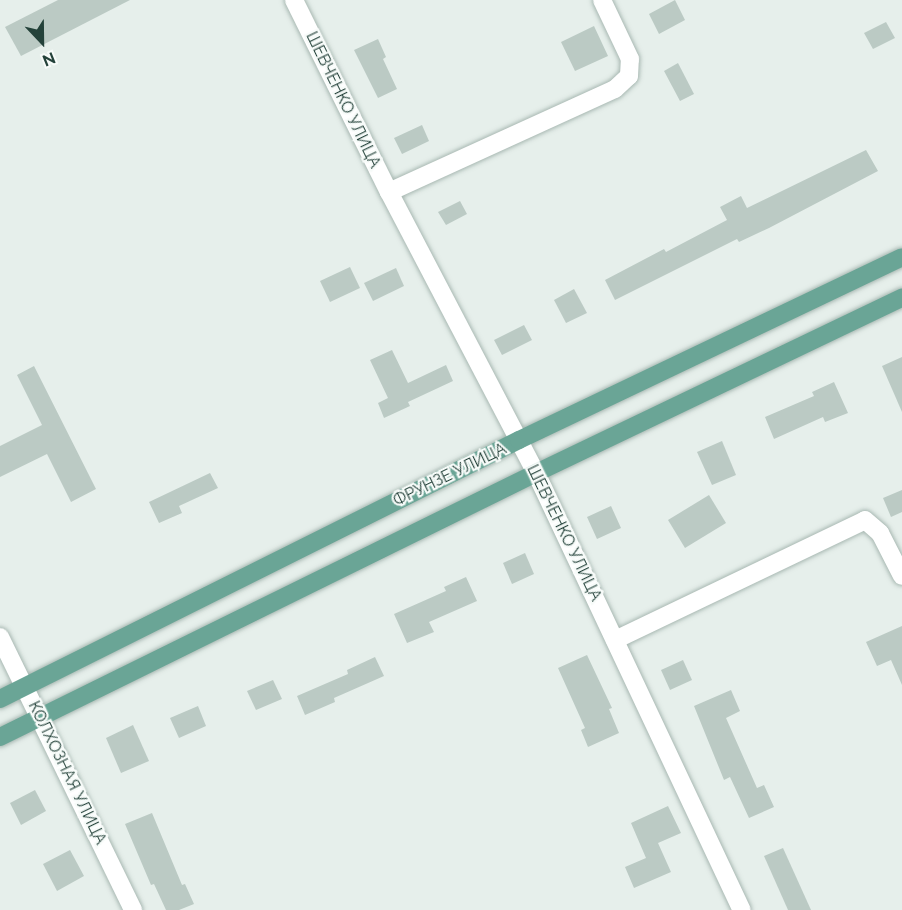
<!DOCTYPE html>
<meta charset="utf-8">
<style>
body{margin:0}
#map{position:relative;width:902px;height:910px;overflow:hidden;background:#e6efeb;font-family:Raleway,sans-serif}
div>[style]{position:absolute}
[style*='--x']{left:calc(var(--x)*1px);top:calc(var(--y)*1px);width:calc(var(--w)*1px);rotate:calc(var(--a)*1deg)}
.building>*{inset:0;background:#bbcac4}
.roads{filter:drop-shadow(0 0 2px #a8b8b2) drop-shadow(0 0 2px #a8b8b2)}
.street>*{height:18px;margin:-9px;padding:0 9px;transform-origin:9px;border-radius:9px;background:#fff}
.primary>*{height:18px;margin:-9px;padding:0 9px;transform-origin:9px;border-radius:9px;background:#6aa596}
span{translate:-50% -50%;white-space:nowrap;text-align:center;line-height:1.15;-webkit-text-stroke:4.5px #f7fbf9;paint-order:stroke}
.street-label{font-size:16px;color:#24423a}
.north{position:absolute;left:12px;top:12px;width:60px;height:60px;-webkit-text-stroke:4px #f7fbf9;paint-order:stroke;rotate:158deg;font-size:16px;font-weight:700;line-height:24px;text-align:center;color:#24423a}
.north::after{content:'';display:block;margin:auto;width:21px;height:27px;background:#24423a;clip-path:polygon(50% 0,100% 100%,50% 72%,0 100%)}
</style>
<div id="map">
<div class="building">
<div style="clip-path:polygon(58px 0,130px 0,21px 56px,5px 27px)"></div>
<div style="clip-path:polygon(675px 0,685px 20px,659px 34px,649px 14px)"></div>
<div style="clip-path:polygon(886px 22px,895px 38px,873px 49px,864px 33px)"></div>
<div style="clip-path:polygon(594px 26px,608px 56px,575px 71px,561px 42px)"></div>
<div style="clip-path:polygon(378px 39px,386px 57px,383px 59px,397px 89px,378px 98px,354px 50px)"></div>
<div style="clip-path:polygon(678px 63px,694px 94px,680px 101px,664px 71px)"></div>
<div style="clip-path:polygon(422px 125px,429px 141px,402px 154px,394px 138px)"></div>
<div style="clip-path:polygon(866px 150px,878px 171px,769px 228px,739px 242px,737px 239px,615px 300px,605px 280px,664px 249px,666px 252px,727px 220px,720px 207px,741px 196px,747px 208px)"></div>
<div style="clip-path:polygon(460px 201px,467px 214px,446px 225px,438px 212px)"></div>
<div style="clip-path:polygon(350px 267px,360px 288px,330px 302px,320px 281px)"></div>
<div style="clip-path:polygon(396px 268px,404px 286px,373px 301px,364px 283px)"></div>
<div style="clip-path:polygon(574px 289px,587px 313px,566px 323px,554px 300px)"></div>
<div style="clip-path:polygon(524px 325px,532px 340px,502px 355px,494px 340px)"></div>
<div style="clip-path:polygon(392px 350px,408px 383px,446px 365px,453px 381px,408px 402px,410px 406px,384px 418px,378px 403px,388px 398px,370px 360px)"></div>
<div style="clip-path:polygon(902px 357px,902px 412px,882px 366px)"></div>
<div style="clip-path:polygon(34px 366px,96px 489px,71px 502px,47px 454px,0 477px,0 446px,42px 425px,17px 375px)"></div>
<div style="clip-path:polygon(834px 382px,848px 413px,825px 422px,823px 417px,774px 439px,765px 417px,814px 396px,812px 392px)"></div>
<div style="clip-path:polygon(722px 441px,736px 475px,712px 485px,697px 452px)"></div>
<div style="clip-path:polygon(210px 473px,218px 488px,179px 506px,182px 513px,159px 523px,149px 502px)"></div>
<div style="clip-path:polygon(902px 490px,902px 512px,891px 517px,883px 498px)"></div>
<div style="clip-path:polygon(709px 495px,726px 523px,685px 548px,668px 520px)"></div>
<div style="clip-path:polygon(611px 506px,621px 528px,597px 539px,587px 517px)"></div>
<div style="clip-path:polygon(525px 553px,534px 574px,512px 584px,503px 563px)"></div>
<div style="clip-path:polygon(466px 577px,477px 601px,429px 622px,434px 632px,407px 643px,394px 614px,446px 591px,444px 587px)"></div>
<div style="clip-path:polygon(902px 626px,902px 685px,891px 660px,877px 666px,866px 642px)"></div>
<div style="clip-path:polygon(587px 655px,612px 708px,609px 709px,619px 733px,588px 747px,581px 730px,585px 728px,558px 668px)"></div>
<div style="clip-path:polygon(375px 657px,384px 676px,334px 698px,335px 702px,305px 715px,297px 696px,348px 674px,347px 670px)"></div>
<div style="clip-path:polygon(683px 660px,692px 680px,670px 690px,661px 670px)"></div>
<div style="clip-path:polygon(273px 680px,282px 699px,256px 710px,247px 691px)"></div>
<div style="clip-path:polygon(731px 690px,740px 711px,726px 718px,757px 788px,764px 785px,774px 807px,749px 818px,730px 777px,724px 780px,694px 706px)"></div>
<div style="clip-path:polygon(198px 706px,206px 726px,179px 738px,170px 718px)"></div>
<div style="clip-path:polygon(133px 725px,149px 761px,121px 773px,106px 738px)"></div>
<div style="clip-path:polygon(35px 790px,46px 811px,21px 825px,10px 803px)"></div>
<div style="clip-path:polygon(668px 806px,681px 833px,658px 843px,671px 872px,634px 888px,625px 867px,646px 858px,631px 823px)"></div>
<div style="clip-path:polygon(152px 813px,182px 885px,185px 884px,194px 904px,179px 910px,166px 910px,154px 884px,151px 885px,125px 824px)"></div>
<div style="clip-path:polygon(783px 848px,811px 910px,788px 910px,764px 856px)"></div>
<div style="clip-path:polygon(70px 850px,84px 876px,57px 891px,43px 864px)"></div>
</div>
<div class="roads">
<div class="street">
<div style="--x:294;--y:0;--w:214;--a:63.7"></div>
<div style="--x:389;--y:192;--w:317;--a:62.4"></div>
<div style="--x:536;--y:473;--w:483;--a:64.8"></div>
<div style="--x:389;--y:192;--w:248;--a:-24.5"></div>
<div style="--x:615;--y:89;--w:19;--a:-43"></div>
<div style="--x:629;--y:76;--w:17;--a:-87"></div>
<div style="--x:630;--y:59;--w:65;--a:-115.4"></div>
<div style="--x:0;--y:637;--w:304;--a:64"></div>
<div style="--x:615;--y:640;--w:277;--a:-25.6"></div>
<div style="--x:865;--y:520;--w:20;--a:41"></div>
<div style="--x:880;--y:533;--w:48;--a:62.9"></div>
</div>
<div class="primary">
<div style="--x:0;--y:699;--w:580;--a:-26.52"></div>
<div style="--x:519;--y:440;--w:424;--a:-25.5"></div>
<div style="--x:0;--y:737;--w:597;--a:-26.22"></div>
<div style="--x:536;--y:473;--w:406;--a:-25.6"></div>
</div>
</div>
<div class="street-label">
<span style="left:343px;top:100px;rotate:64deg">ШЕВЧЕНКО УЛИЦА</span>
<span style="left:450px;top:475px;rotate:-26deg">ФРУНЗЕ УЛИЦА</span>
<span style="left:564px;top:533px;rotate:64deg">ШЕВЧЕНКО УЛИЦА</span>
<span style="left:67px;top:773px;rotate:64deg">КОЛХОЗНАЯ УЛИЦА</span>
</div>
<div class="north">N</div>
</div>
